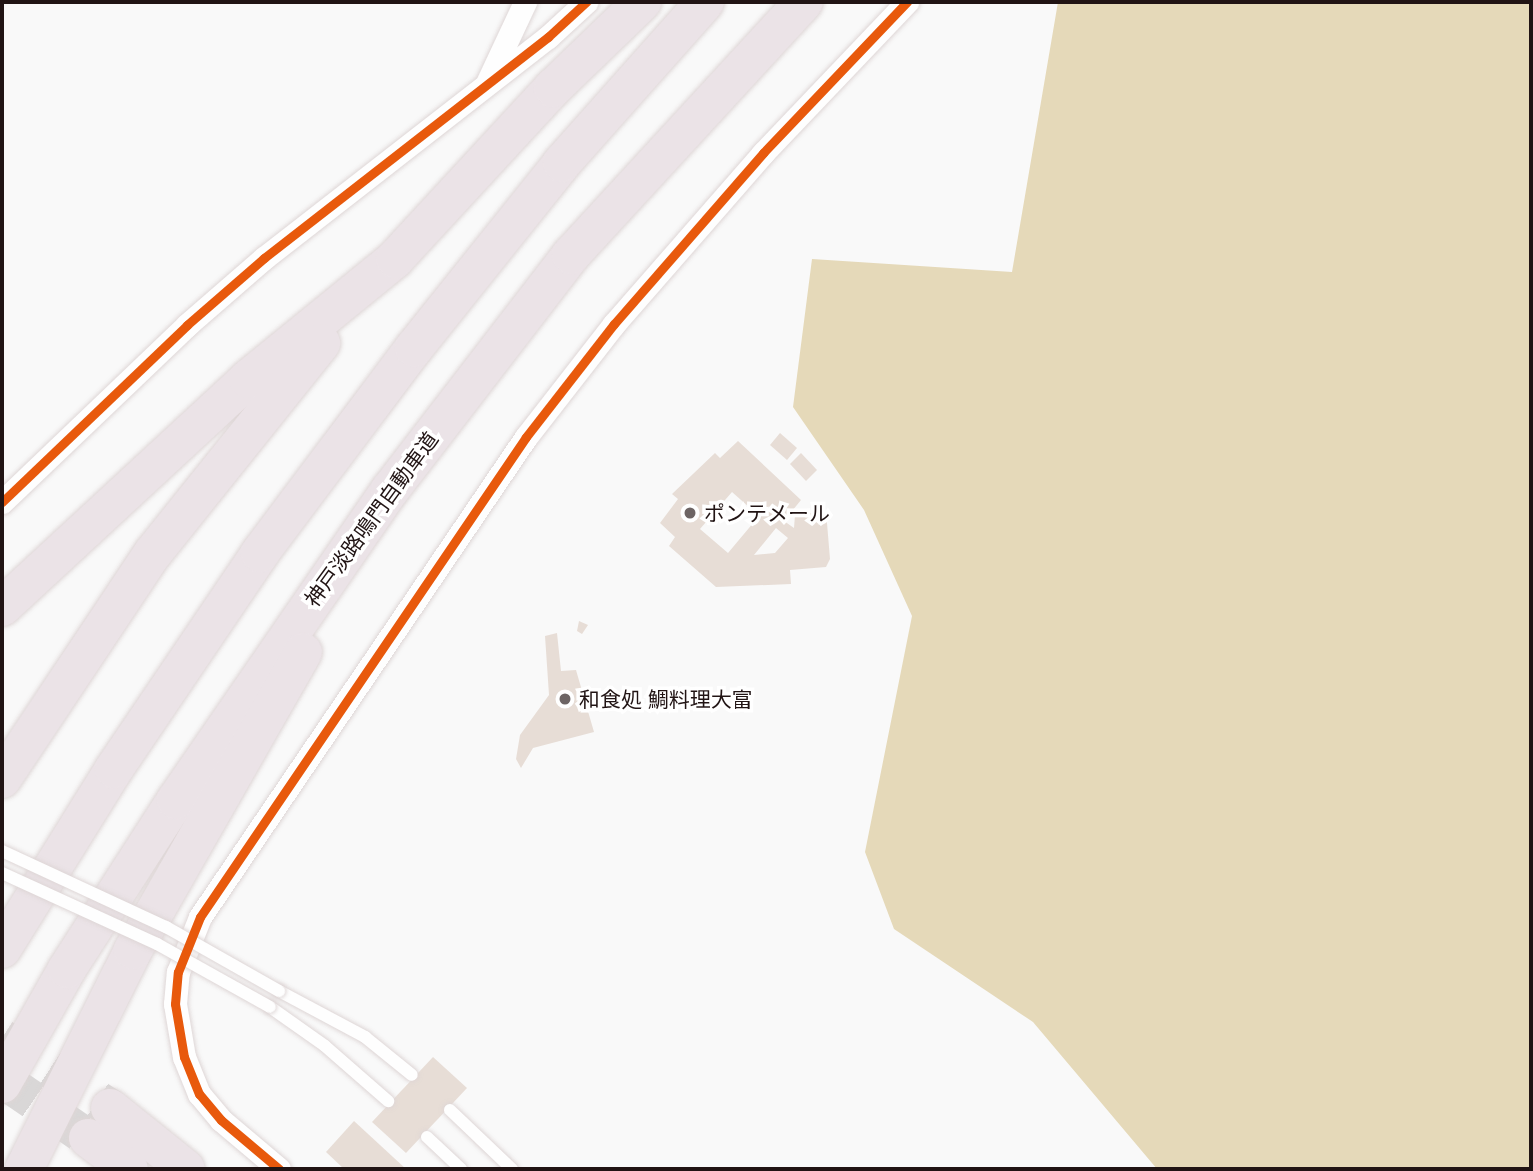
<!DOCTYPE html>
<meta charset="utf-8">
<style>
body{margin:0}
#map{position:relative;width:1533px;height:1171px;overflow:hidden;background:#f9f9f9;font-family:Quicksand,"Noto Sans JP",sans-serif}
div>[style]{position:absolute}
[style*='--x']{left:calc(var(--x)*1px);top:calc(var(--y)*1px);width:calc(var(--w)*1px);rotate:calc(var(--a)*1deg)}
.forest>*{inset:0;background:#e5d9b9}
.building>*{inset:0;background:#e7ddd6}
.highway-tunnel>*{height:38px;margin-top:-19px;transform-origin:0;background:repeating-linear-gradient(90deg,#d9d7d7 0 38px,transparent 0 57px)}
.roads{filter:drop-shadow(0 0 2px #ded6d6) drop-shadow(0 0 2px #ded6d6)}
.lane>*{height:12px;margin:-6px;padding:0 6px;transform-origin:6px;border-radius:6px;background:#fefefe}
.street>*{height:23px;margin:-11.5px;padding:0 11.5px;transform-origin:11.5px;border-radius:11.5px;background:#fefefe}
.highway>*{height:38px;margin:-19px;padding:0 19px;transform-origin:19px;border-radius:19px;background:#ebe3e7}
.bridges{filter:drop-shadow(0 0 2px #ded6d6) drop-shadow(0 0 2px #ded6d6)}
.lane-bridge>*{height:12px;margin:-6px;padding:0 6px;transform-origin:6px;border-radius:6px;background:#fefefe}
.cycleway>*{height:9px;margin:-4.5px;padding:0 4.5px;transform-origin:4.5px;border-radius:4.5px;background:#e8590c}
.dots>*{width:19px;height:19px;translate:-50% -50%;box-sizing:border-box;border:4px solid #fff;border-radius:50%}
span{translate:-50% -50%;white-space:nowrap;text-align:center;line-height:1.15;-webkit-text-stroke:7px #fff;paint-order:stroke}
.poi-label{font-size:21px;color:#211414}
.left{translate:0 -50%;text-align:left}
.street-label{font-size:21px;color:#211414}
.frame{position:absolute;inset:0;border:4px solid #211414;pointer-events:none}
</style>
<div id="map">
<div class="forest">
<div style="clip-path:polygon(1058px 2px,1531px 2px,1531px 1169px,1157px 1169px,1033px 1022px,894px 929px,865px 852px,912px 616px,864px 510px,793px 407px,812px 259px,1012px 272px)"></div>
</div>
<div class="building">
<div style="clip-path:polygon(780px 433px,797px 448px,787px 460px,770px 445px)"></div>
<div style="clip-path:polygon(evenodd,738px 441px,801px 500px,784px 521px,794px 528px,795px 515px,826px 511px,830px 559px,826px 567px,790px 570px,791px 584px,716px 587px,669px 546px,675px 537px,660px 523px,678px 499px,672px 494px,715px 453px,720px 458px,738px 441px,732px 492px,759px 516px,728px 553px,700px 529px,732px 492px,738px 441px,776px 528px,788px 538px,775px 553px,754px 555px,776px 528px)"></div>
<div style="clip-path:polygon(801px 453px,817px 470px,806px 481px,790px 464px)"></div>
<div style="clip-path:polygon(579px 621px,588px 625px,582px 634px,577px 631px)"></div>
<div style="clip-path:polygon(557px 633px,561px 671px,576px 670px,594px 732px,533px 748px,521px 768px,516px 759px,520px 735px,549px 695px,545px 636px)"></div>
<div style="clip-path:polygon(433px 1057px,467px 1088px,406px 1153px,372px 1122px)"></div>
<div style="clip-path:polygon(354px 1121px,406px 1169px,344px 1169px,326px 1152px)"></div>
</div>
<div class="highway-tunnel">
<div style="--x:2;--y:1038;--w:129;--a:32.9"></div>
<div style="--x:2;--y:1079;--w:104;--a:34.5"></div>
</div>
<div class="roads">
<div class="lane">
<div style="--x:279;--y:991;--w:98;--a:28.1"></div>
<div style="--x:365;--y:1037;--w:60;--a:39"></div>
<div style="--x:270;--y:1007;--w:67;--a:35.3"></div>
<div style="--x:325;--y:1046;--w:84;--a:41.1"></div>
<div style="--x:450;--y:1110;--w:86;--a:43.6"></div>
<div style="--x:427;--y:1137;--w:47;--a:43.3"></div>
</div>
<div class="street">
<div style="--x:488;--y:81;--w:87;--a:-64.9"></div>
<div style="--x:2;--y:502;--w:256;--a:-43.7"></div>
<div style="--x:187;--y:325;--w:102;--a:-41"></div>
<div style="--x:264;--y:258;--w:360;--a:-37.9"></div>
<div style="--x:548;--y:37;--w:52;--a:-42.6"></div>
<div style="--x:279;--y:1169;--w:76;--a:-139.8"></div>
<div style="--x:221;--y:1120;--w:34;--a:-130"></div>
<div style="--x:199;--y:1094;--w:40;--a:-112"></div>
<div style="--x:184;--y:1057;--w:54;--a:-99.6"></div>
<div style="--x:175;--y:1004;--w:32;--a:-85"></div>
<div style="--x:178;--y:972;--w:59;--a:-68.2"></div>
<div style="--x:200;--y:917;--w:580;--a:-55.82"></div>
<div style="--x:526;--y:437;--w:143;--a:-52.1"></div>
<div style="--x:614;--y:324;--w:227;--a:-48.9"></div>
<div style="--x:763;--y:153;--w:209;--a:-46.4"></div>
</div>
<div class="highway">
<div style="--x:2;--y:607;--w:335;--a:-42.8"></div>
<div style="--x:248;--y:379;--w:190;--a:-39.2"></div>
<div style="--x:395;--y:259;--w:233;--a:-47.3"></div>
<div style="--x:553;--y:88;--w:124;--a:-44"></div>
<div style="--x:2;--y:779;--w:272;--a:-56.3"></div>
<div style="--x:153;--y:553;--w:269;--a:-51.3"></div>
<div style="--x:2;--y:949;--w:212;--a:-58.1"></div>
<div style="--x:114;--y:769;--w:261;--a:-55.9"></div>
<div style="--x:260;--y:553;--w:256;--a:-53.1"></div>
<div style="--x:414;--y:348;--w:237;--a:-51.3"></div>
<div style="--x:562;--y:163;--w:215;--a:-48.4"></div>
<div style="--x:2;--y:1084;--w:132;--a:-60.5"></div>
<div style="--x:67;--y:969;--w:201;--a:-57.2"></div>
<div style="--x:176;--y:800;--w:377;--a:-55.4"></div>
<div style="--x:390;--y:490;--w:297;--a:-52.4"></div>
<div style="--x:571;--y:255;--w:344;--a:-47.4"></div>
<div style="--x:110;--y:1108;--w:97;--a:38.8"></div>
<div style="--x:88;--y:1138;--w:51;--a:37.1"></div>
<div style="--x:24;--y:1169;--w:245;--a:-63.5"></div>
<div style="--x:133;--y:950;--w:343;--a:-60.3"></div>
</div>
</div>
<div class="bridges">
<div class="lane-bridge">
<div style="--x:2;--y:851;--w:181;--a:24.9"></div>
<div style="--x:166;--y:927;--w:130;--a:29.5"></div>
<div style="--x:2;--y:873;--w:170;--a:24.6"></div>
<div style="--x:157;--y:944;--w:129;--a:29.1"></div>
</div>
</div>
<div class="cycleway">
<div style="--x:2;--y:502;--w:256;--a:-43.7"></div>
<div style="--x:187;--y:325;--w:102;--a:-41"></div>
<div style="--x:264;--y:258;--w:360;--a:-37.9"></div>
<div style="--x:548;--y:37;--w:52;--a:-42.6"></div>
<div style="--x:279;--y:1169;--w:76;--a:-139.8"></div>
<div style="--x:221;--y:1120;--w:34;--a:-130"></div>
<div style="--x:199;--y:1094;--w:40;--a:-112"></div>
<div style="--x:184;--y:1057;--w:54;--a:-99.6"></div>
<div style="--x:175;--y:1004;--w:32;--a:-85"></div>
<div style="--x:178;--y:972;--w:59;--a:-68.2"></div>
<div style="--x:200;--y:917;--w:580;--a:-55.82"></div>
<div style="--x:526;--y:437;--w:143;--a:-52.1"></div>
<div style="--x:614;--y:324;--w:227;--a:-48.9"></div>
<div style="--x:763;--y:153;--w:209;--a:-46.4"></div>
</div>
<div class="dots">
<div style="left:690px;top:513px;background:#6d6464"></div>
<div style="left:565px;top:699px;background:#6d6464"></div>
</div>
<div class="poi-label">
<span class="left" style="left:704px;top:513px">ポンテメール</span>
<span class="left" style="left:579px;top:699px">和食処 鯛料理大富</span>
</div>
<div class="street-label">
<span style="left:371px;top:519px;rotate:-54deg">神戸淡路鳴門自動車道</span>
</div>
<div class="frame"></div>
</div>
